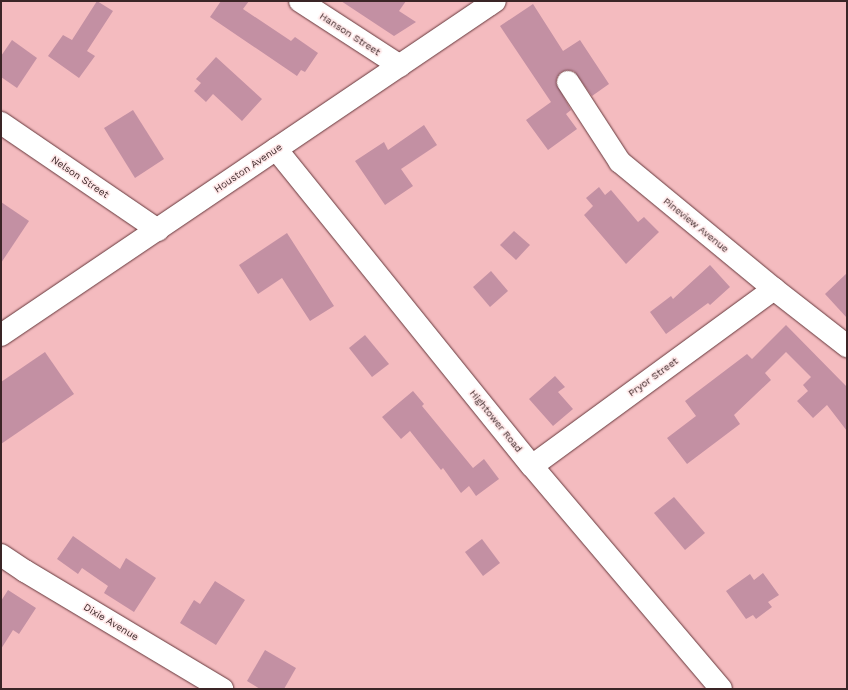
<!DOCTYPE html>
<style>
body{margin:0}
#map{position:relative;width:848px;height:690px;overflow:hidden;background:#f4bbbf;font-family:"Work Sans",sans-serif}
div>[style]{position:absolute}
[style*='--x']{left:calc(var(--x)*1px);top:calc(var(--y)*1px);width:calc(var(--w)*1px);rotate:calc(var(--a)*1deg)}
.building>*{inset:0;background:#c390a3}
.roads{filter:drop-shadow(0 0 1px #65373b) drop-shadow(0 0 1px #65373b)}
.minor>*{height:22px;margin:-11px;padding:0 11px;transform-origin:11px;border-radius:11px;background:#fff}
.tertiary>*{height:22px;margin:-11px;padding:0 11px;transform-origin:11px;border-radius:11px;background:#fff}
span{translate:-50% -50%;white-space:nowrap;text-align:center;line-height:1.15;-webkit-text-stroke:3px #fee6e7;paint-order:stroke}
.street-label{font-size:10px;color:#3a2526}
.frame{position:absolute;inset:0;border:2px solid #3a2526;pointer-events:none}
</style>
<div id="map">
<div class="building">
<div style="clip-path:polygon(97px 1px,113px 11px,87px 51px,95px 56px,79px 78px,48px 56px,63px 35px,72px 40px)"></div>
<div style="clip-path:polygon(221px 1px,249px 1px,243px 9px,291px 41px,295px 37px,318px 53px,305px 72px,301px 70px,297px 76px,210px 17px)"></div>
<div style="clip-path:polygon(341px 1px,406px 1px,399px 11px,416px 22px,394px 36px)"></div>
<div style="clip-path:polygon(533px 4px,563px 51px,580px 40px,609px 84px,592px 96px,574px 71px,567px 70px,561px 72px,557px 77px,556px 83px,571px 110px,566px 114px,577px 129px,548px 150px,526px 120px,551px 102px,500px 26px)"></div>
<div style="clip-path:polygon(12px 40px,37px 58px,17px 88px,1px 77px,1px 56px)"></div>
<div style="clip-path:polygon(216px 57px,262px 99px,242px 121px,213px 94px,206px 102px,194px 91px,201px 83px,196px 79px)"></div>
<div style="clip-path:polygon(133px 110px,164px 159px,135px 178px,104px 128px)"></div>
<div style="clip-path:polygon(424px 125px,437px 145px,401px 169px,413px 186px,385px 205px,355px 161px,384px 142px,388px 150px)"></div>
<div style="clip-path:polygon(599px 187px,605px 195px,611px 190px,638px 222px,644px 217px,659px 232px,626px 264px,584px 215px,593px 206px,586px 198px)"></div>
<div style="clip-path:polygon(1px 202px,29px 221px,1px 263px)"></div>
<div style="clip-path:polygon(514px 231px,530px 245px,516px 260px,500px 245px)"></div>
<div style="clip-path:polygon(287px 233px,334px 306px,310px 321px,282px 278px,258px 294px,239px 265px)"></div>
<div style="clip-path:polygon(710px 265px,730px 287px,710px 305px,708px 303px,666px 334px,650px 312px,671px 296px,673px 299px)"></div>
<div style="clip-path:polygon(491px 271px,508px 291px,490px 307px,473px 287px)"></div>
<div style="clip-path:polygon(847px 273px,847px 318px,825px 294px)"></div>
<div style="clip-path:polygon(786px 325px,847px 387px,847px 431px,827px 405px,813px 418px,797px 401px,808px 391px,803px 385px,811px 377px,786px 352px,765px 373px,771px 380px,734px 415px,740px 424px,687px 464px,667px 438px,696px 416px,685px 401px,747px 354px,752px 359px)"></div>
<div style="clip-path:polygon(365px 335px,389px 364px,372px 377px,349px 348px)"></div>
<div style="clip-path:polygon(45px 352px,74px 394px,1px 444px,1px 382px)"></div>
<div style="clip-path:polygon(555px 376px,565px 387px,558px 392px,573px 409px,553px 426px,529px 399px)"></div>
<div style="clip-path:polygon(413px 391px,424px 404px,422px 406px,473px 468px,484px 459px,499px 479px,476px 496px,469px 486px,461px 493px,443px 468px,441px 470px,410px 431px,401px 439px,382px 417px)"></div>
<div style="clip-path:polygon(674px 497px,705px 533px,685px 550px,654px 513px)"></div>
<div style="clip-path:polygon(73px 536px,120px 569px,126px 558px,156px 578px,134px 612px,104px 593px,108px 586px,82px 568px,78px 574px,57px 559px)"></div>
<div style="clip-path:polygon(482px 539px,500px 563px,483px 576px,465px 552px)"></div>
<div style="clip-path:polygon(763px 573px,779px 595px,768px 602px,772px 607px,756px 619px,753px 615px,746px 619px,726px 591px,750px 574px,754px 580px)"></div>
<div style="clip-path:polygon(215px 581px,245px 600px,216px 645px,180px 623px,194px 600px,200px 604px)"></div>
<div style="clip-path:polygon(8px 590px,36px 608px,19px 634px,13px 630px,1px 649px,1px 601px)"></div>
<div style="clip-path:polygon(265px 650px,296px 668px,284px 689px,260px 689px,247px 681px)"></div>
</div>
<div class="roads">
<div class="minor">
<div style="--x:300;--y:1;--w:119;--a:33"></div>
<div style="--x:568;--y:82;--w:95;--a:57"></div>
<div style="--x:620;--y:162;--w:200;--a:39.5"></div>
<div style="--x:774;--y:289;--w:93;--a:38"></div>
<div style="--x:1;--y:123;--w:190;--a:34.3"></div>
<div style="--x:276;--y:149;--w:407;--a:51.1"></div>
<div style="--x:532;--y:466;--w:292;--a:49.7"></div>
<div style="--x:532;--y:466;--w:300;--a:-36.2"></div>
<div style="--x:1;--y:555;--w:29;--a:34"></div>
<div style="--x:25;--y:571;--w:230;--a:30.9"></div>
</div>
<div class="tertiary">
<div style="--x:1;--y:335;--w:596;--a:-34.06"></div>
</div>
</div>
<div class="street-label">
<span style="left:350px;top:34px;rotate:33deg">Hanson Street</span>
<span style="left:248px;top:168px;rotate:-34deg">Houston Avenue</span>
<span style="left:80px;top:177px;rotate:34deg">Nelson Street</span>
<span style="left:696px;top:225px;rotate:39deg">Pineview Avenue</span>
<span style="left:653px;top:377px;rotate:-36deg">Pryor Street</span>
<span style="left:496px;top:421px;rotate:51deg">Hightower Road</span>
<span style="left:111px;top:622px;rotate:31deg">Dixie Avenue</span>
</div>
<div class="frame"></div>
</div>
